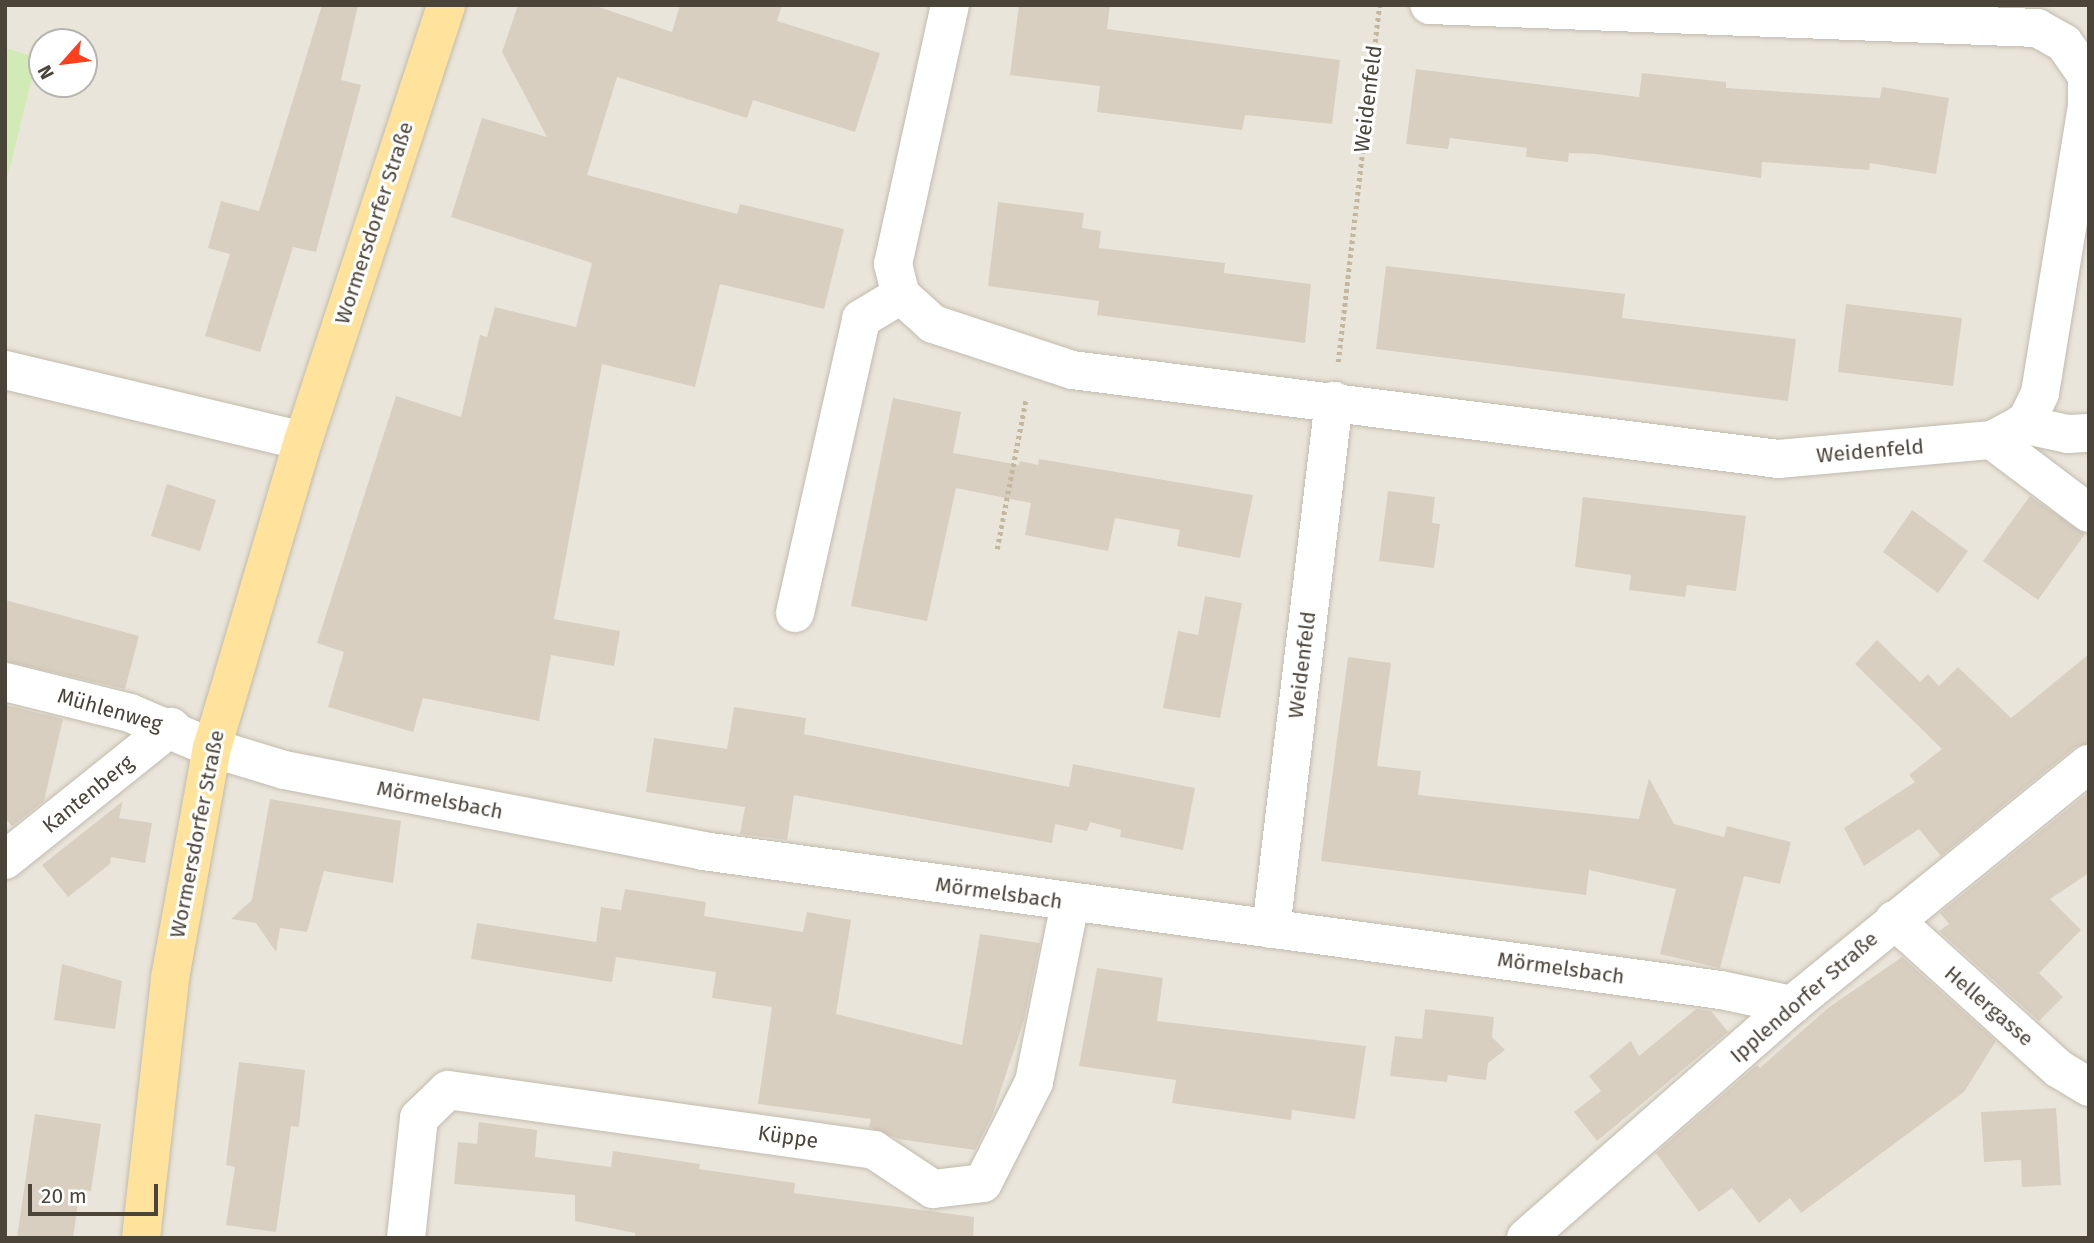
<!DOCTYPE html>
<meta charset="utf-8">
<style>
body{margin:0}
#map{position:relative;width:2094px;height:1243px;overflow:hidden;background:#f6f3ec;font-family:"Fira Sans",sans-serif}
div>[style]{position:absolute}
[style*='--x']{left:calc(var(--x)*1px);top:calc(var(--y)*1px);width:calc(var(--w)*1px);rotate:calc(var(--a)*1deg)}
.residential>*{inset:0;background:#eae5da}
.green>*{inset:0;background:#d2eab5}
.building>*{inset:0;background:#d8cfc1}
.path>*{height:4.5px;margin-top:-2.25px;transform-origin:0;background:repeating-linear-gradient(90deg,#c4b79f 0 3.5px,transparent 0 7px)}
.roads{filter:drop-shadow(0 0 2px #c2bbae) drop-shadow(0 0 2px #c2bbae)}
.minor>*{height:38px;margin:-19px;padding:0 19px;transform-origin:19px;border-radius:19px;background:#fff}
.major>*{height:38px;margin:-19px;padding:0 19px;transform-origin:19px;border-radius:19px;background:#ffe39c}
span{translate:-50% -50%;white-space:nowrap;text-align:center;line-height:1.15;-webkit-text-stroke:6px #fff;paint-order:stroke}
.street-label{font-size:21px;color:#4b4439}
.frame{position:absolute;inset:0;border:7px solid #4b4439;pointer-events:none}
.north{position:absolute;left:28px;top:28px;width:70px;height:70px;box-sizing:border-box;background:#fff;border:2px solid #b7b4b0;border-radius:50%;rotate:242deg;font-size:19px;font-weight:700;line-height:28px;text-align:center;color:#4b4439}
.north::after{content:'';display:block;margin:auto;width:24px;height:32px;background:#fc3f1d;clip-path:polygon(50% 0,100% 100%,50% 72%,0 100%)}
.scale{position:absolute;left:28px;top:1184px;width:130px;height:32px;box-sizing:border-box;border:4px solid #4b4439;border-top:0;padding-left:9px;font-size:21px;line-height:24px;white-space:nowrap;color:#4b4439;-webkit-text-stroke:5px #fff;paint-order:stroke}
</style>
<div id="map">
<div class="residential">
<div style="clip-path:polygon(evenodd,5px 5px,2089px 5px,2089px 1238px,5px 1238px,5px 174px,37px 57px,5px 48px,5px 5px,42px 42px,84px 42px,84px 84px,42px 84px,42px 42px)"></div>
</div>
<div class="green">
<div style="clip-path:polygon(5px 48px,37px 57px,8px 175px,5px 174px)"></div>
</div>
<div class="building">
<div style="clip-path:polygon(322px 5px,358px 5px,341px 80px,361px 85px,316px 252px,293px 247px,260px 352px,205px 336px,230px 254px,208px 248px,221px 201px,259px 211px)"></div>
<div style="clip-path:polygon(518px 5px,593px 5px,672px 32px,680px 5px,782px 5px,777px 21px,880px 53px,855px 132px,753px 100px,747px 118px,617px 77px,587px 175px,737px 214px,740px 204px,844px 229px,824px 309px,720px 284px,695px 387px,602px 364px,554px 619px,620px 631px,614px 666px,551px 655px,539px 721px,423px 698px,413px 732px,328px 707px,344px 652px,317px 643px,396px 396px,461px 417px,480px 335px,487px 337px,495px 307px,576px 327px,592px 263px,451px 217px,482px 118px,547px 137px,502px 52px)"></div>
<div style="clip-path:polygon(1019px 5px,1110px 5px,1107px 29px,1340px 60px,1332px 124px,1245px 115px,1242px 130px,1097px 112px,1100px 86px,1010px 75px)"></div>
<div style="clip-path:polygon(1416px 69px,1639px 97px,1642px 73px,1726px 82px,1726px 88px,1880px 98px,1882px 87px,1949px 98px,1936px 174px,1870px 163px,1869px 170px,1762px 162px,1761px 178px,1596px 154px,1569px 153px,1568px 162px,1526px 157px,1527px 148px,1450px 138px,1448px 149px,1406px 144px)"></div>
<div style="clip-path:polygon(998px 202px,1084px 213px,1082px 228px,1101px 231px,1099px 248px,1225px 263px,1224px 273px,1311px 284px,1305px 343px,1097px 315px,1099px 301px,988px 286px)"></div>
<div style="clip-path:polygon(1386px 266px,1625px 294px,1622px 318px,1796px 339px,1788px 401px,1376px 349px)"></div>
<div style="clip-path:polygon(1846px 304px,1962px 318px,1953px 386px,1838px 372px)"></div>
<div style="clip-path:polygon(893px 398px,961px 412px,953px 453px,1019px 465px,1020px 461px,1038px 465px,1039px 459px,1253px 495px,1240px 558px,1177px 546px,1180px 530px,1115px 518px,1108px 551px,1025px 535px,1031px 503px,956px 488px,927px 621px,851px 606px)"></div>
<div style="clip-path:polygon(167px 484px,216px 500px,200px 551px,151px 536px)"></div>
<div style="clip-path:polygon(1388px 491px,1435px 497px,1432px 523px,1440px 524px,1434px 568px,1379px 561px)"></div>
<div style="clip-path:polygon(2030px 496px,2085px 534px,2038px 600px,1983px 561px)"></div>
<div style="clip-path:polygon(1583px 497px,1746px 516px,1736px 591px,1687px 585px,1685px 597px,1629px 590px,1631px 575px,1575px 567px)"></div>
<div style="clip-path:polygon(1912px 510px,1968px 551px,1938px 593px,1883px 552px)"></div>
<div style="clip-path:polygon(1205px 596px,1242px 603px,1220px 718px,1163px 708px,1178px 631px,1198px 635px)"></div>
<div style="clip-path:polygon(5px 600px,139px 636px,125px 689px,5px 661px)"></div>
<div style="clip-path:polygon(1877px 640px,1920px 682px,1928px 674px,1939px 686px,1958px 667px,2011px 718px,2089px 654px,2089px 743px,2075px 747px,1941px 856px,1919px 829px,1864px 866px,1844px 828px,1915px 782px,1909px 775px,1942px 749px,1855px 664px)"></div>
<div style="clip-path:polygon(1348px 657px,1391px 663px,1377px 766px,1421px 771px,1418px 795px,1639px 819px,1649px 778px,1674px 824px,1724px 837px,1727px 826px,1791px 842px,1780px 884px,1744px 876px,1720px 968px,1660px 954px,1676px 889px,1589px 870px,1586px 895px,1321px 861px)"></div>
<div style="clip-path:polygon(5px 705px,63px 719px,44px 801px,12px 826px,5px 818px)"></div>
<div style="clip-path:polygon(734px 707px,806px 718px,804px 734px,1069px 787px,1073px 764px,1195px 788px,1183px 850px,1120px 837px,1121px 830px,1090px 822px,1087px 831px,1055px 824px,1052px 843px,794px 795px,787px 840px,740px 834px,745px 807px,646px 792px,654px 738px,727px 749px)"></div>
<div style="clip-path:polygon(2089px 792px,2089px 873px,2050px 899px,2081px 930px,2039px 973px,2063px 997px,2039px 1021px,1939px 931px,1949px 924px,1940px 913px)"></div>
<div style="clip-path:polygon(270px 799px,401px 821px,393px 883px,324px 871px,307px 932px,280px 928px,276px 952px,256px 923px,231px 919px,252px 900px)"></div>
<div style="clip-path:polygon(123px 801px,119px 818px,152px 823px,145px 863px,111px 857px,110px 864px,68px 897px,42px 865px)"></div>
<div style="clip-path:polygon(625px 889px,706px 902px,704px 916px,803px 932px,807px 912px,851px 920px,836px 1014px,962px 1045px,980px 934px,1040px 943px,1024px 1020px,992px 1116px,975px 1150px,898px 1139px,869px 1127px,871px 1119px,758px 1104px,772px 1007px,712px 998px,716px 972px,616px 957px,612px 982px,471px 959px,477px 923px,596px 942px,601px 907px,621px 910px)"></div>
<div style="clip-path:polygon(1902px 957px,1996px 1041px,1964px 1092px,1801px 1213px,1790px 1198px,1759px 1223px,1732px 1188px,1699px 1212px,1656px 1153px,1757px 1065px,1760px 1068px,1828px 1008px)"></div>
<div style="clip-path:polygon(62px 964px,122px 981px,115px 1029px,54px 1020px)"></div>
<div style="clip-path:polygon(1097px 968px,1163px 978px,1157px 1021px,1366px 1046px,1355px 1119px,1292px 1110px,1291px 1120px,1172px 1103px,1176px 1080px,1079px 1066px)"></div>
<div style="clip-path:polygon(1425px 1009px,1494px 1017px,1492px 1037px,1505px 1050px,1488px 1063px,1486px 1080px,1448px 1075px,1447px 1082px,1390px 1076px,1395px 1036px,1422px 1039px)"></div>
<div style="clip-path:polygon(1696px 1009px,1711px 1011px,1728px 1032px,1597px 1141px,1574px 1112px,1601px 1091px,1589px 1076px,1631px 1041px,1639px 1056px)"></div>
<div style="clip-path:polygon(239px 1062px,305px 1070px,299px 1127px,291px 1126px,276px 1232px,226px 1225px,235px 1167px,226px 1165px)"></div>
<div style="clip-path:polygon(2056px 1108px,2061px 1185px,2022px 1187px,2021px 1160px,1984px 1162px,1981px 1112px)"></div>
<div style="clip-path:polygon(35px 1114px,101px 1124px,91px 1191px,80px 1189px,73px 1238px,17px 1238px)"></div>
<div style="clip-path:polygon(479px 1122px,537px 1130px,535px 1157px,611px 1167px,613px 1151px,700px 1164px,699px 1169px,795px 1183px,794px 1193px,974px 1217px,973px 1238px,635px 1238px,635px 1233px,575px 1221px,575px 1195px,454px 1184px,458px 1142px,477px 1144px)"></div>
</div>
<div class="path">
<div style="--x:1338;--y:362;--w:359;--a:-83.4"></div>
<div style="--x:997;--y:549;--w:153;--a:-79.1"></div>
</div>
<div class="roads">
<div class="minor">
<div style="--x:950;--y:5;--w:265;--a:102.4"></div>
<div style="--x:893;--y:264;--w:32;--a:76"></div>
<div style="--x:901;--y:295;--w:43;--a:42.2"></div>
<div style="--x:933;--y:324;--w:146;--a:18.3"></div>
<div style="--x:1072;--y:370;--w:712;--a:7.18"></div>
<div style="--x:1778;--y:459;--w:215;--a:-5.1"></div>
<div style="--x:1992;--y:440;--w:38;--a:-28"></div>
<div style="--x:2026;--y:422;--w:32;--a:-64"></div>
<div style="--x:2040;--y:393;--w:291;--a:-80.7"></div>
<div style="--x:2087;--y:106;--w:30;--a:-90"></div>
<div style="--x:2087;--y:76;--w:40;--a:-124.9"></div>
<div style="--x:2064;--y:43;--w:31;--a:-151"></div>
<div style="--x:2037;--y:28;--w:608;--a:-177.83"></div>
<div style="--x:5;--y:370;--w:306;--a:13.4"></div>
<div style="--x:2021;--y:424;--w:48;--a:12"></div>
<div style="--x:2068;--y:434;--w:21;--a:-3"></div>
<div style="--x:1992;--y:440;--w:121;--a:37"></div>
<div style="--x:795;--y:613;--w:301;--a:-77.3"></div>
<div style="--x:861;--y:319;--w:47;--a:-31"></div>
<div style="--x:5;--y:682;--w:129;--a:13.9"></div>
<div style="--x:130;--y:713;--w:89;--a:23.1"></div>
<div style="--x:212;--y:748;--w:75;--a:17"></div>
<div style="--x:284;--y:770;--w:427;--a:10.9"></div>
<div style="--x:703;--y:851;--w:1027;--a:7.78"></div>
<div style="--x:1721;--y:990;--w:73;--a:11.9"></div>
<div style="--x:5;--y:860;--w:213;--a:-38.7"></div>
<div style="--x:1894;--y:920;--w:222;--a:42.1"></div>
<div style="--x:2059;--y:1069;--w:35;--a:31"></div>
<div style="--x:1271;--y:929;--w:532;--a:-83.2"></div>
<div style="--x:406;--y:1238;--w:121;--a:-83.8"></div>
<div style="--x:419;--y:1118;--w:40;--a:-44"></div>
<div style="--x:448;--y:1090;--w:430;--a:8"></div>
<div style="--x:874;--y:1150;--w:71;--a:33.5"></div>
<div style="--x:933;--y:1189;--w:50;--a:-6.8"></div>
<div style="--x:983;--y:1183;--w:113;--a:-63.2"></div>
<div style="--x:1034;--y:1082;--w:183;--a:-78.6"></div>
<div style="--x:1526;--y:1238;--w:354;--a:-41.2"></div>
<div style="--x:1792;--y:1005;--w:382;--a:-39.1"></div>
</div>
<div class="major">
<div style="--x:141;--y:1238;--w:262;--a:-83.6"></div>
<div style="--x:170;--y:978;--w:234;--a:-79.7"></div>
<div style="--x:212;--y:748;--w:320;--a:-73.5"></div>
<div style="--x:303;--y:441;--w:459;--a:-71.8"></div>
</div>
</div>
<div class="street-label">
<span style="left:1368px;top:99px;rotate:-83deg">Weidenfeld</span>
<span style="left:374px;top:223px;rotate:-72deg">Wormersdorfer Straße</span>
<span style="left:1870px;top:451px;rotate:-5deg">Weidenfeld</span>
<span style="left:1302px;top:665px;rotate:-83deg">Weidenfeld</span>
<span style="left:110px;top:710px;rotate:16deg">Mühlenweg</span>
<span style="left:88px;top:794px;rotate:-39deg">Kantenberg</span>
<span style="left:440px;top:800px;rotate:11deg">Mörmelsbach</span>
<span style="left:197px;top:834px;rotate:-79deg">Wormersdorfer Straße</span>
<span style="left:999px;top:893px;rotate:8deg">Mörmelsbach</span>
<span style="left:1561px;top:968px;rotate:8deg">Mörmelsbach</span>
<span style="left:1804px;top:997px;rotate:-41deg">Ipplendorfer Straße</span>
<span style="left:1989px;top:1006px;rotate:41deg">Hellergasse</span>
<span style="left:788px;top:1137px;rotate:8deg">Küppe</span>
</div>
<div class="frame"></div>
<div class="north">N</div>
<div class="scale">20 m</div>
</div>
